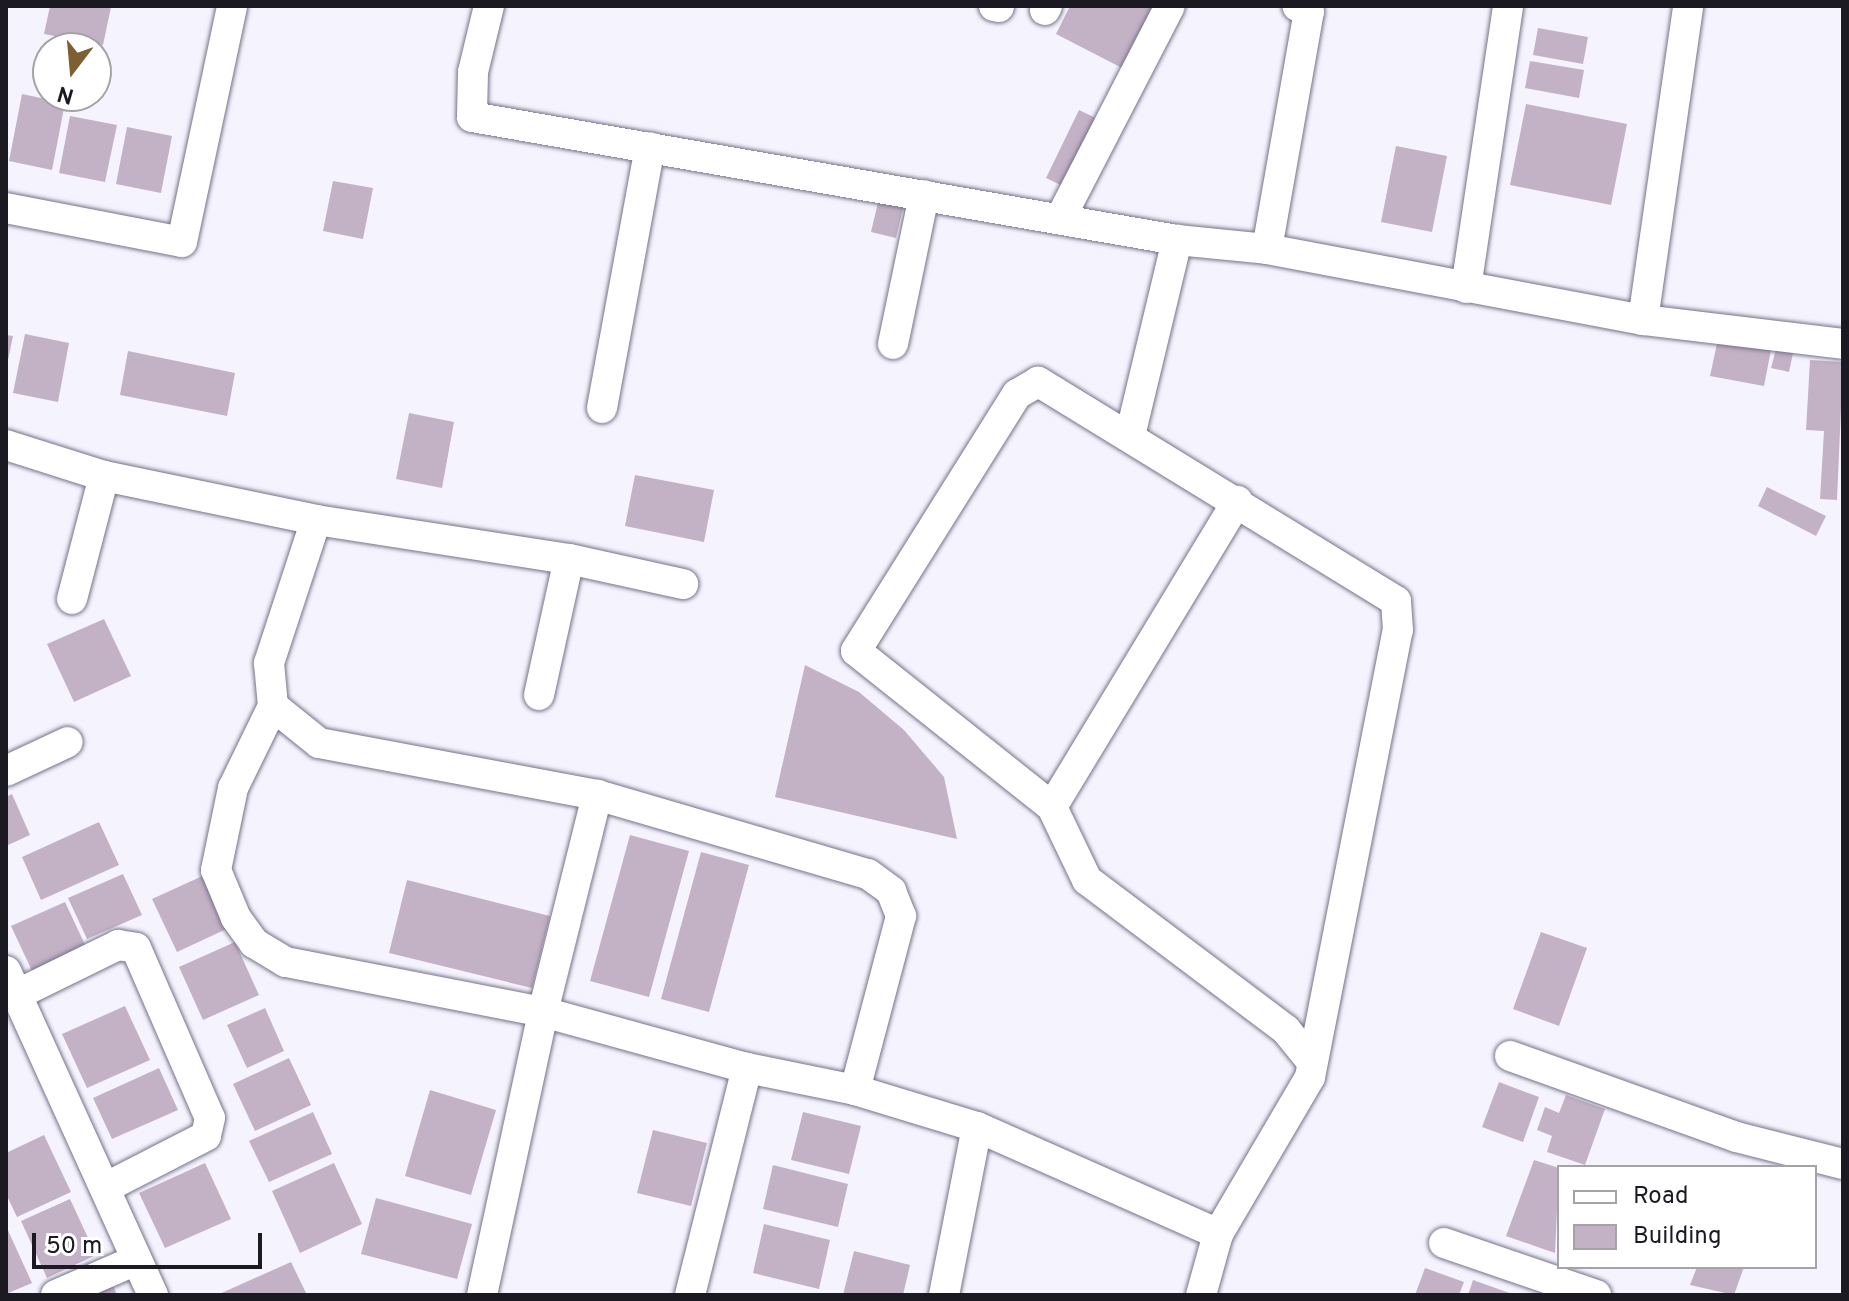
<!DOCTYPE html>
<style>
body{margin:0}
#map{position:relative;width:1849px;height:1301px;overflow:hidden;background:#f5f4fe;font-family:Overpass,sans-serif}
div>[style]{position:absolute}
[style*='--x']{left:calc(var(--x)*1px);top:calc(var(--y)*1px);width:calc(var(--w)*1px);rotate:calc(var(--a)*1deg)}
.building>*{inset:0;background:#c3b1c6}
.roads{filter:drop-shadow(0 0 2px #757289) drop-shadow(0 0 2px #757289)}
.street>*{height:30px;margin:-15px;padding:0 15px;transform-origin:15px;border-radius:15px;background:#fff}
span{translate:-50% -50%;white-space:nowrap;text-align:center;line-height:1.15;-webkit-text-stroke:8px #fff;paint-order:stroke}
.frame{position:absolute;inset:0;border:8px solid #1b1a23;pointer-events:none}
.legend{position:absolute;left:1557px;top:1165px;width:260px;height:104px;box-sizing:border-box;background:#fff;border:2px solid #a4a3a7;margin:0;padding:10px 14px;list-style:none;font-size:24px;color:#1b1a23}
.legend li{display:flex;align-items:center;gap:16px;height:40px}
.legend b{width:40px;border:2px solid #a4a3a7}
.north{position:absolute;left:32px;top:32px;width:80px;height:80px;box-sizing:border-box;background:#fff;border:2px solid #a4a3a7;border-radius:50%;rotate:196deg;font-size:22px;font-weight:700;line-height:32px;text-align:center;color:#1b1a23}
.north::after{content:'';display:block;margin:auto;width:28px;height:36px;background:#7d5f33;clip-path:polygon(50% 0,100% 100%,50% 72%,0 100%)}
.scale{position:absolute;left:32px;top:1233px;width:230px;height:36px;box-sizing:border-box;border:4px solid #1b1a23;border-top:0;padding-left:10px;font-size:24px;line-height:28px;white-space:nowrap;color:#1b1a23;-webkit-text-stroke:6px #fff;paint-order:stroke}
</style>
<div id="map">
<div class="building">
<div style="clip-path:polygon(50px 6px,111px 7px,103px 45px,44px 34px)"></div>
<div style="clip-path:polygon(1070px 6px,1155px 6px,1124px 69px,1056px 34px)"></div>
<div style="clip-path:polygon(1538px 28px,1588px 37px,1583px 64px,1533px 55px)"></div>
<div style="clip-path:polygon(1530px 61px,1584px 70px,1579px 98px,1525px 88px)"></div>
<div style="clip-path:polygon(22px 94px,65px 103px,52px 170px,9px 161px)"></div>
<div style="clip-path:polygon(1526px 104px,1627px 124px,1611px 205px,1510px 185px)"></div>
<div style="clip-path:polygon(1079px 110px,1100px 120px,1067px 188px,1046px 178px)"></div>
<div style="clip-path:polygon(70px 116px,117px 125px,105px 182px,59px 173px)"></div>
<div style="clip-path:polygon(127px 127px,172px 136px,161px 193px,116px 184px)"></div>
<div style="clip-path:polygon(1396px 146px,1447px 156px,1432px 232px,1381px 222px)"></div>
<div style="clip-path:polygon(333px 181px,373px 188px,363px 239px,323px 231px)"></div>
<div style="clip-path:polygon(880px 194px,905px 200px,896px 238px,871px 232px)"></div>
<div style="clip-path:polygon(25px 334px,69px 343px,58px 402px,13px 393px)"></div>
<div style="clip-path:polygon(6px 335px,13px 336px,7px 365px,6px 365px)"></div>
<div style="clip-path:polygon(1718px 339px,1771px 350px,1764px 386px,1710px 376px)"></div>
<div style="clip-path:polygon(1776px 349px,1793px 353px,1789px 372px,1771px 368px)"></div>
<div style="clip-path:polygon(128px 351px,235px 373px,227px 416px,120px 395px)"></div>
<div style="clip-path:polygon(1810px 360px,1843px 362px,1837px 500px,1820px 499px,1824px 431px,1806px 430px)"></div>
<div style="clip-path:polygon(409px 413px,454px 422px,442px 488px,396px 479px)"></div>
<div style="clip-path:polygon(635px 475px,714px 490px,704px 542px,625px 526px)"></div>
<div style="clip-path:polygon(1767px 487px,1826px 516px,1816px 536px,1758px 506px)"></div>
<div style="clip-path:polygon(104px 619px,131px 676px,74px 702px,47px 644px)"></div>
<div style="clip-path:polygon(805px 665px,859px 692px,904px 730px,944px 777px,957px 839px,775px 797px)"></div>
<div style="clip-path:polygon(12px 794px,30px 835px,6px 846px,6px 797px)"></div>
<div style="clip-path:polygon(99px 822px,119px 865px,41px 900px,22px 857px)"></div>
<div style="clip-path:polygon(630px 835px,689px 851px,649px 997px,590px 981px)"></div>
<div style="clip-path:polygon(701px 852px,749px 865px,709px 1012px,661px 999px)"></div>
<div style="clip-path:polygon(209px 873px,233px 926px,177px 952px,152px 899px)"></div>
<div style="clip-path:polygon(123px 874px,142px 915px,87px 939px,68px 898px)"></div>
<div style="clip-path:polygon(407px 880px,550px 916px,532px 988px,389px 953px)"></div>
<div style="clip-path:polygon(65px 902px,87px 949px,33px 973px,11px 926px)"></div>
<div style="clip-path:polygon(1541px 932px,1587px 948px,1559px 1026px,1513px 1009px)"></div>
<div style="clip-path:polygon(235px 942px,259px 995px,203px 1020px,179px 967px)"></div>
<div style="clip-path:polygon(125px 1006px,150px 1060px,87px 1088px,62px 1034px)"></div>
<div style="clip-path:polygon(265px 1008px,284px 1051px,247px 1068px,227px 1025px)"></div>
<div style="clip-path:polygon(289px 1058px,311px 1105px,255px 1131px,233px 1084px)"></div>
<div style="clip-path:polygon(159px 1068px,178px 1110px,112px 1139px,93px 1098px)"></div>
<div style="clip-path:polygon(1499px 1082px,1539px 1097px,1523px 1142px,1482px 1127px)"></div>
<div style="clip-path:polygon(430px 1090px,496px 1110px,471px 1195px,405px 1176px)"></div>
<div style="clip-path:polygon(1566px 1095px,1605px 1109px,1585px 1165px,1547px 1152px,1552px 1136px,1537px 1130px,1545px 1107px,1559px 1113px)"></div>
<div style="clip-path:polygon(313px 1112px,332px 1154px,269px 1182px,249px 1141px)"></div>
<div style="clip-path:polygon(803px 1112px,861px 1126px,849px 1174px,791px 1160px)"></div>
<div style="clip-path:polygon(653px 1130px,707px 1143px,691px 1206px,637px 1193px)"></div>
<div style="clip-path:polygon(44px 1135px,71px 1192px,17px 1217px,6px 1194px,6px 1153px)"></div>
<div style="clip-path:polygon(1534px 1160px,1559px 1168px,1555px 1253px,1506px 1236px)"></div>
<div style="clip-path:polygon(205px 1163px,231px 1219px,165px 1248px,139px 1193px)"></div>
<div style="clip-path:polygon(334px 1163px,362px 1224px,300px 1253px,272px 1191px)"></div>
<div style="clip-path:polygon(773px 1165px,848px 1184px,838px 1227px,763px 1209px)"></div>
<div style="clip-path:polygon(376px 1198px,472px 1224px,457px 1279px,361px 1254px)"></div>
<div style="clip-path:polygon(70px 1199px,96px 1255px,47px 1278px,21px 1221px)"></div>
<div style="clip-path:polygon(764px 1224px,830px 1240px,819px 1289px,753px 1273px)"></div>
<div style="clip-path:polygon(6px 1226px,32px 1283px,6px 1294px)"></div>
<div style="clip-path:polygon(854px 1251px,910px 1265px,903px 1295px,843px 1295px)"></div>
<div style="clip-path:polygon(291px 1262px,307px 1295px,217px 1295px)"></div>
<div style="clip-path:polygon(1697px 1267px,1744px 1267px,1734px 1295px,1690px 1285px)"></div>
<div style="clip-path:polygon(1425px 1268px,1464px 1282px,1459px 1295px,1415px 1295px)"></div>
<div style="clip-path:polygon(1473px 1280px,1515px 1295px,1468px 1295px)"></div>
<div style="clip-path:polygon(111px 1281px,117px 1295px,80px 1295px)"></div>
</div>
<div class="roads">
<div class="street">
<div style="--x:489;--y:6;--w:68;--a:103.6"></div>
<div style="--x:473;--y:72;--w:45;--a:91.3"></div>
<div style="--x:472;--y:117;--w:716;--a:9.9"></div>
<div style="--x:1177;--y:240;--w:90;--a:5.7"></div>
<div style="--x:1267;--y:249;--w:383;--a:10.7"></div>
<div style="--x:1643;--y:320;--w:201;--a:6.8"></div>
<div style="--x:994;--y:6;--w:5;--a:11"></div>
<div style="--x:1045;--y:10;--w:4;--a:-63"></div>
<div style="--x:6;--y:208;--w:179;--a:10.9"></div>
<div style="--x:182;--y:242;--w:241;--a:-78"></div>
<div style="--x:1061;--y:217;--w:237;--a:-62.7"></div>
<div style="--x:1267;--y:249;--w:241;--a:-80"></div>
<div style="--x:1309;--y:12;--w:13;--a:-153"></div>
<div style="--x:1466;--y:288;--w:285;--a:-81.5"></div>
<div style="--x:1643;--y:320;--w:317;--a:-81.8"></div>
<div style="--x:893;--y:344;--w:152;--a:-78.2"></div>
<div style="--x:602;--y:408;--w:265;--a:-79.6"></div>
<div style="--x:1130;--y:436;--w:202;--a:-76.5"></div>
<div style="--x:6;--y:445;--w:103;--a:17.6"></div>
<div style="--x:104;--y:476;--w:217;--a:11.7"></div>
<div style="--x:316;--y:520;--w:256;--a:8.8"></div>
<div style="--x:569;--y:559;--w:117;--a:12.4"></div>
<div style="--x:316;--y:520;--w:151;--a:108.2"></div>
<div style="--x:269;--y:663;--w:43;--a:84.7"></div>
<div style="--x:273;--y:706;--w:59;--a:38.8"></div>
<div style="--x:319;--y:743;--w:283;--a:10.6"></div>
<div style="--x:597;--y:795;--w:282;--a:16.3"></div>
<div style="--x:868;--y:874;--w:29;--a:36"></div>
<div style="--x:891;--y:891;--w:27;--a:68"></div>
<div style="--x:901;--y:916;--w:180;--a:104.8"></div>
<div style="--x:855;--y:1090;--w:127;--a:16.9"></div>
<div style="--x:977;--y:1127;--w:264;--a:23.9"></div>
<div style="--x:72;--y:599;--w:127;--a:-75.4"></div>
<div style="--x:539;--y:695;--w:139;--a:-77.6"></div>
<div style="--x:273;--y:706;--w:91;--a:116"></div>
<div style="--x:233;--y:788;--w:84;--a:101.7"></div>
<div style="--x:216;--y:870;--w:52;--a:67.4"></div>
<div style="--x:236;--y:918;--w:31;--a:54"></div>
<div style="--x:254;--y:943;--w:37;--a:31"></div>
<div style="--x:286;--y:962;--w:262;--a:11"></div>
<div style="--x:543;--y:1012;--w:212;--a:15.4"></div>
<div style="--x:747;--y:1068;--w:234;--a:104.1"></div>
<div style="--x:6;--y:771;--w:68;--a:-25.1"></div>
<div style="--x:1052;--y:807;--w:358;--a:-58.8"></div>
<div style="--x:6;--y:971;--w:356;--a:65.6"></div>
<div style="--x:16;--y:995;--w:114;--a:-26.1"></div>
<div style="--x:118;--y:945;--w:18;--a:9"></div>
<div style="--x:136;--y:948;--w:185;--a:66.5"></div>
<div style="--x:210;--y:1118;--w:18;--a:103"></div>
<div style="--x:206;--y:1136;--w:114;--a:152.8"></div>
<div style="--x:1510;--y:1056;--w:240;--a:19.7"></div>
<div style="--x:1736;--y:1137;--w:110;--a:14.2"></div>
<div style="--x:747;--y:1068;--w:110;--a:11.5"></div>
<div style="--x:1444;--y:1243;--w:161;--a:18.9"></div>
<div style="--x:56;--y:1295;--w:87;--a:-23.6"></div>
<div style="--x:482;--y:1295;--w:289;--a:-77.8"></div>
<div style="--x:543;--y:1012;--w:224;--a:-76"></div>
<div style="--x:944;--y:1295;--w:171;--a:-78.9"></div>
<div style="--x:1201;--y:1295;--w:63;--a:-74.4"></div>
<div style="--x:1218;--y:1234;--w:182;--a:-59.6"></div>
<div style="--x:1310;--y:1077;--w:456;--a:-78.9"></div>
<div style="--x:1398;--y:630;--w:29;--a:-94"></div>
<div style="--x:1396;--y:601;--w:420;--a:-148.5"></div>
<div style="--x:1038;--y:382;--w:24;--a:150"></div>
<div style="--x:1017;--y:394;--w:303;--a:122.1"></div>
<div style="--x:856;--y:651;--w:251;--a:38.5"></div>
<div style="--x:1052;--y:807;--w:81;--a:64.4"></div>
<div style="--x:1087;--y:880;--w:249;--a:37"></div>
<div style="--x:1286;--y:1030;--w:41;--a:50.9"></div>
</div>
</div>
<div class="frame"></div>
<ul class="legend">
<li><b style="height:10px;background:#fff"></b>Road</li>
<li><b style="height:22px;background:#c3b1c6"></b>Building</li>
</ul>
<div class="north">N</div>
<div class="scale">50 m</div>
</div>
